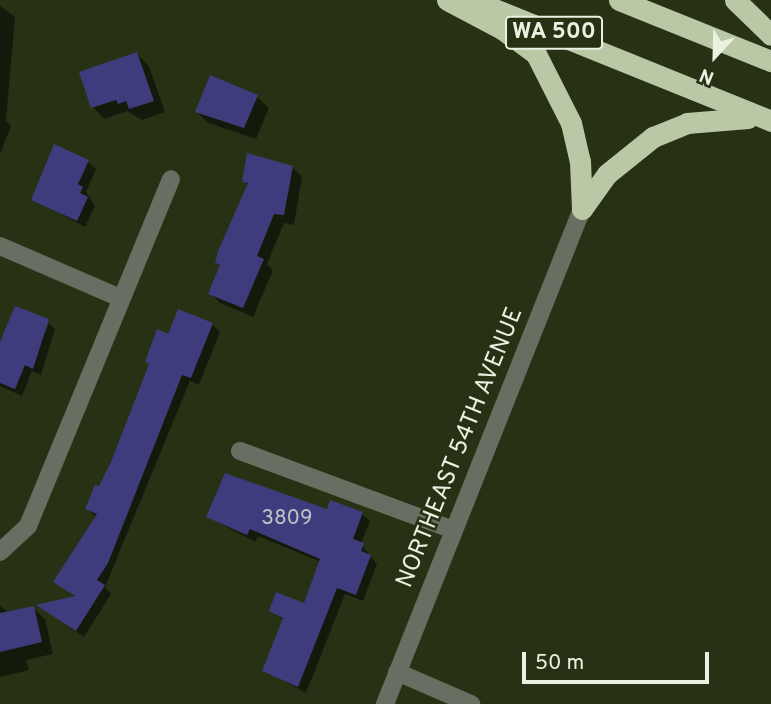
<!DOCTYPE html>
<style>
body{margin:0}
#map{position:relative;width:771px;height:704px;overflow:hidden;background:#273215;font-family:Overpass,sans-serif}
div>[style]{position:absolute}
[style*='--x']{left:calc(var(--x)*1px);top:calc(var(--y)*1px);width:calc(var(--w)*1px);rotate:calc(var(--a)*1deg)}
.shadow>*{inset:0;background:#0007}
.building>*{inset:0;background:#3e3c7c}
.minor>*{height:18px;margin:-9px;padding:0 9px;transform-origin:9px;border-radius:9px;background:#686e61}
.highway>*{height:21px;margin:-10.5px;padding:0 10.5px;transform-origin:10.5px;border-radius:10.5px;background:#bac8a6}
span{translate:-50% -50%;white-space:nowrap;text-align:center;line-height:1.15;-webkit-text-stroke:5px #273215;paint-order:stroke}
.number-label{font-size:21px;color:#bfc4c7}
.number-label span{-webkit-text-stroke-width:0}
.shield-label span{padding:2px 5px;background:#273215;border:2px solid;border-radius:5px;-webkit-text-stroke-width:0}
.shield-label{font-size:23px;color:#eaf1e0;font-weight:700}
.street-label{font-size:24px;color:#eaf1e0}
.north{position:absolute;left:680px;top:21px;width:70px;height:70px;-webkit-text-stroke:5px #273215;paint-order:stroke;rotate:202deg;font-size:19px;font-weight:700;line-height:28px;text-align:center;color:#eaf1e0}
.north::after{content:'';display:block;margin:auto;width:24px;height:32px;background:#eaf1e0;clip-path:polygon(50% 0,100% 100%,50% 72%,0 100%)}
.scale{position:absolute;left:522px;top:652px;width:187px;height:32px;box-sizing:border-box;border:4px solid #eaf1e0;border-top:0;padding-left:9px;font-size:21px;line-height:24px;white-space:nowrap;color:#eaf1e0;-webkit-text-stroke:5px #273215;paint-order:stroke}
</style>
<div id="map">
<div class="shadow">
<div style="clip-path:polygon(0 6px,15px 17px,6px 121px,11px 126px,0 154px)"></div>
<div style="clip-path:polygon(137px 54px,149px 66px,165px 112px,142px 120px,127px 111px,104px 119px,93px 107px)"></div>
<div style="clip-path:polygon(257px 97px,269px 108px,256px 139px,208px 123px,197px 112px)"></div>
<div style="clip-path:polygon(88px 162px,96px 169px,86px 192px,95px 206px,85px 227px,33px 199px)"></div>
<div style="clip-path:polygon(292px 167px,302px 177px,294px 225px,284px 223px,267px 264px,273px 270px,253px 317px,220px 303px,210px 293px,221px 267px,217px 263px,248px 185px,244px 181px)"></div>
<div style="clip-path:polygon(48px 321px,36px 354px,49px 323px,55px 329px,41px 375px,32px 371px,22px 396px,0 386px,0 347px)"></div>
<div style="clip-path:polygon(212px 324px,220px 332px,199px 385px,190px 381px,105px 587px,111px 594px,84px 637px,39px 606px,76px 598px,56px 581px,97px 517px,87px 509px,113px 463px,151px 366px,147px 362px,169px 336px)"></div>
<div style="clip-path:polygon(328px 512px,362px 514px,370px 521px,361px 544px,377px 564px,363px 601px,345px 594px,306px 693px,264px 670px,284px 620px,271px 610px,305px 605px,321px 562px,258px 536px,255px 542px,208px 517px)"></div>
<div style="clip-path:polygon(0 606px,10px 613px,33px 608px,45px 619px,53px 654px,26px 660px,29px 670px,0 677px)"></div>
</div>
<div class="building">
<div style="clip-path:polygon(137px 52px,154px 101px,129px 109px,126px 101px,118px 104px,116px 100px,91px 108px,79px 72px)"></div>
<div style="clip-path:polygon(210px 75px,258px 95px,244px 128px,195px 112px)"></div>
<div style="clip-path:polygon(54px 144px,89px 160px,78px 184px,83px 187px,80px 193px,88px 197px,77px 221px,31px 200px)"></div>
<div style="clip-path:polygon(247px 153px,293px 166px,284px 215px,274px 214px,257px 256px,264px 259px,243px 308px,208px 294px,220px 265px,215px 263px,219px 249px,248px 183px,242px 182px)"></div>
<div style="clip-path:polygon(15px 306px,49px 319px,33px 369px,25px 365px,15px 389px,0 383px,0 342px)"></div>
<div style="clip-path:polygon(178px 309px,213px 323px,191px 378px,182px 375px,108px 563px,97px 580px,105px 585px,76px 631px,36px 605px,75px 596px,53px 582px,97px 514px,85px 509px,95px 485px,99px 486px,111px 462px,149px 364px,145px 362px,157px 329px,168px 334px)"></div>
<div style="clip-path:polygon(225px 473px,327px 509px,330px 500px,363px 512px,353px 539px,364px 543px,361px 551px,371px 555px,356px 595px,337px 588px,298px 687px,262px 671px,283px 618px,269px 611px,276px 592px,304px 603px,320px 559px,250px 529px,247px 535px,206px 517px)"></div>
<div style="clip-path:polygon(34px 606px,42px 642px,0 652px,0 613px)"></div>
</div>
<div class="minor">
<div style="--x:0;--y:246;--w:131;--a:23.4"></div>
<div style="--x:240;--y:451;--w:228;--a:20.3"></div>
<div style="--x:0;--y:552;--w:38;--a:-43"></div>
<div style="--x:28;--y:526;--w:375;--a:-67.6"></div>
<div style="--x:397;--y:672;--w:81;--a:23.4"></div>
<div style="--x:385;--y:704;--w:533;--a:-68.3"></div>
</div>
<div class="highway">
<div style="--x:447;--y:0;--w:62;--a:27.8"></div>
<div style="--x:502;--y:29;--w:42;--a:36.3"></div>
<div style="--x:536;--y:54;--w:77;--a:63.1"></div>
<div style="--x:571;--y:123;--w:39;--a:77"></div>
<div style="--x:580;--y:161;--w:48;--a:87.6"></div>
<div style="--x:472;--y:0;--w:323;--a:22"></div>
<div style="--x:619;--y:0;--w:164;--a:21.9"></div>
<div style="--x:735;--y:0;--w:50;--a:44.2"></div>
<div style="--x:582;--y:209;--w:43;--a:-54.5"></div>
<div style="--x:607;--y:174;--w:59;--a:-38.8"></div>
<div style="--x:653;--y:137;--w:37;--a:-22"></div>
<div style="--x:687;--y:123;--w:61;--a:-4.7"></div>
</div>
<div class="number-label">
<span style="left:287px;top:519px">3809</span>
</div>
<div class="shield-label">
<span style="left:554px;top:33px">WA 500</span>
</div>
<div class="street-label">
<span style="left:461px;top:448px;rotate:-68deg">NORTHEAST 54TH AVENUE</span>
</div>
<div class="north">N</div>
<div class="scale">50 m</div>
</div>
